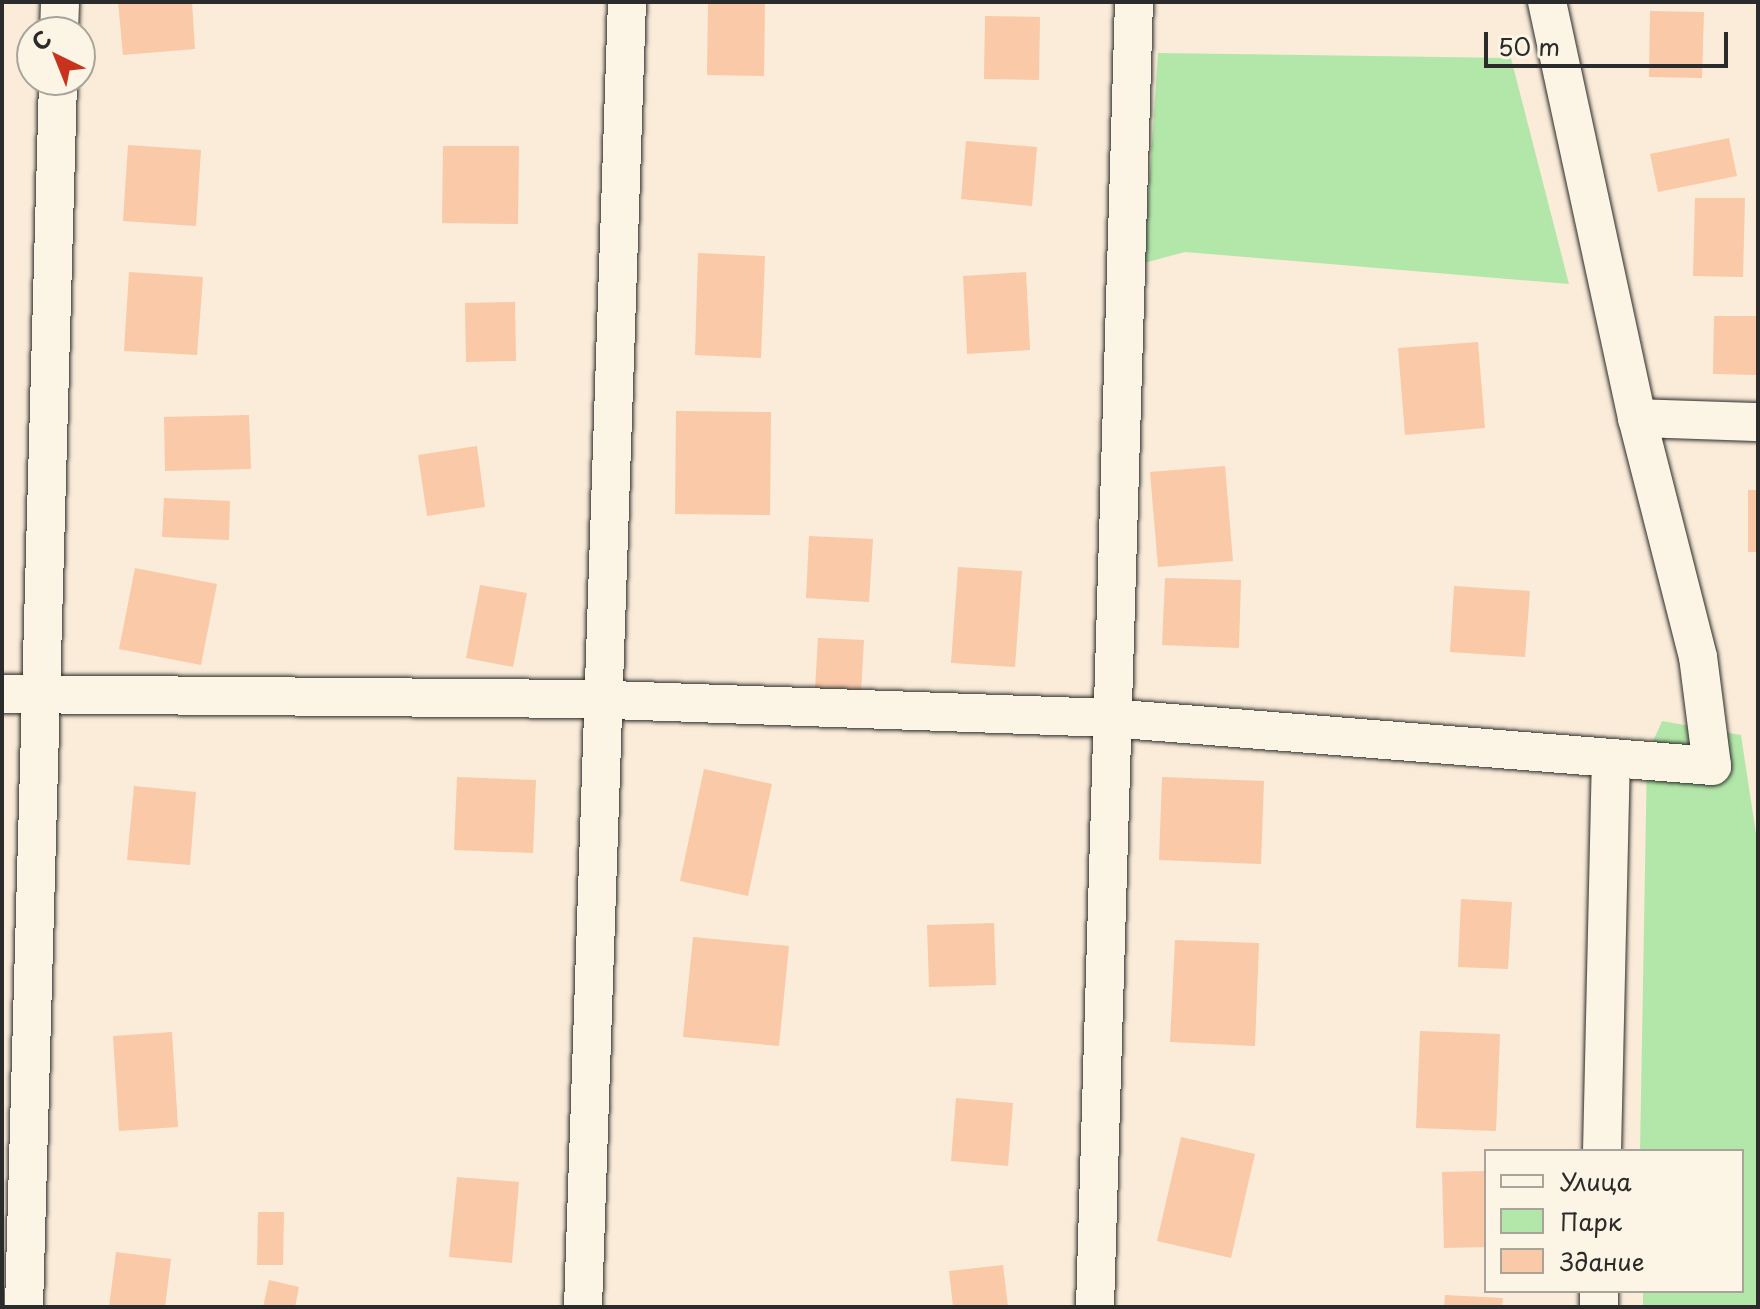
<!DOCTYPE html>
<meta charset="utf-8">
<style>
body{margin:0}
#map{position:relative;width:1760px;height:1309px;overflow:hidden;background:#fbecd9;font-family:"Playpen Sans",sans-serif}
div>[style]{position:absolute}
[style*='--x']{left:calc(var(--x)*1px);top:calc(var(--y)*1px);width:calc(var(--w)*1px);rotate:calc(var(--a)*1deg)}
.green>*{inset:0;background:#b3e7a9}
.building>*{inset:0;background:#f9c9a8}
.roads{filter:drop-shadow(0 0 2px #2b2b2b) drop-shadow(0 0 2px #2b2b2b)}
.street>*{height:38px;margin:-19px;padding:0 19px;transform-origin:19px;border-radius:19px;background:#fcf5e5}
span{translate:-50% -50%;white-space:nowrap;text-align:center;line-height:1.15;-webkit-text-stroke:6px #fcf5e5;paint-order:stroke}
.frame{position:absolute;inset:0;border:4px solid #2b2b2b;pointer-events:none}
.legend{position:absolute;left:1484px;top:1149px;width:260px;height:144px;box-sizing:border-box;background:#fcf5e5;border:2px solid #a8a49b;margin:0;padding:10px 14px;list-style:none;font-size:24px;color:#2b2b2b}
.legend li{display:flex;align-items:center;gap:16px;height:40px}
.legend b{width:40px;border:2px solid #a8a49b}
.north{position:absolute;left:16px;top:16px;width:80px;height:80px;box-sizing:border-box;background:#fcf5e5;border:2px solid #a8a49b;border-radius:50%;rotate:317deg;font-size:22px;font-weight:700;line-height:32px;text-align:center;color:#2b2b2b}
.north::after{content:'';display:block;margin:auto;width:28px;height:36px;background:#c8321e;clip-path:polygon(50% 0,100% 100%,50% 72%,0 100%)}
.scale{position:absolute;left:1484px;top:32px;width:244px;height:36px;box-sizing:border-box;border:4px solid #2b2b2b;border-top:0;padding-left:10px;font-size:24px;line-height:28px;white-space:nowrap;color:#2b2b2b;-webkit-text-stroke:6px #fcf5e5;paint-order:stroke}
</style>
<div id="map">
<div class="green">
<div style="clip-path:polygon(1158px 53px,1511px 58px,1569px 284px,1185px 252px,1144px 263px)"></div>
<div style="clip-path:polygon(1662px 721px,1741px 735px,1758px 847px,1758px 1307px,1643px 1307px,1643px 1291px,1742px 1291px,1742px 1151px,1640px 1151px,1647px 755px)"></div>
</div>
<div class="building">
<div style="clip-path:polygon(118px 2px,192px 2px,195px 49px,123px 55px)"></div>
<div style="clip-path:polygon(708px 2px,765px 2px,764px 76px,707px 75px)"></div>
<div style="clip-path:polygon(1650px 11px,1704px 12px,1702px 78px,1649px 77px)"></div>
<div style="clip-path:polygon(985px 16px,1040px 17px,1039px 80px,984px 79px)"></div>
<div style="clip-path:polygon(1729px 138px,1737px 176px,1658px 192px,1650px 154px)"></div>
<div style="clip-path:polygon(966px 141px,1037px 147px,1032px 206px,961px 199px)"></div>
<div style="clip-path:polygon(128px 145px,201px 150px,196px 226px,123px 221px)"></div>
<div style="clip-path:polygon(443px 146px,519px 146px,518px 224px,442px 223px)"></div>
<div style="clip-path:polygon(1695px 198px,1745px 198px,1743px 277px,1693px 276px)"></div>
<div style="clip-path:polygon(698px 253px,765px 256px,761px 358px,695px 355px)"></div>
<div style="clip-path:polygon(129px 272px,203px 277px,197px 355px,124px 351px)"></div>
<div style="clip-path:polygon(1026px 272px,1030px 350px,967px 354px,963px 276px)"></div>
<div style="clip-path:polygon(515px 302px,516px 361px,466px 362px,465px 303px)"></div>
<div style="clip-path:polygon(1714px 316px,1758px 316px,1758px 375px,1713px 374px)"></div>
<div style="clip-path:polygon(1478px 342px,1485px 428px,1405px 435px,1398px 348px)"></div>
<div style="clip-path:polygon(676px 411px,771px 412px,770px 515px,675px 514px)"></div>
<div style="clip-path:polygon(249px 415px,251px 469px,165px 471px,164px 417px)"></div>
<div style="clip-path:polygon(477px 446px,485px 507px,427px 516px,418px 455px)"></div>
<div style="clip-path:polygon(1225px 466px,1233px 561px,1158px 567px,1150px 472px)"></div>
<div style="clip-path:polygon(1748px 490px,1758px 490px,1758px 552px,1748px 552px)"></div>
<div style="clip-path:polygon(164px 498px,230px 501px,229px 540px,162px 537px)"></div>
<div style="clip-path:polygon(809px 536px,873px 539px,869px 602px,806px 598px)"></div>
<div style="clip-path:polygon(958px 567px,1022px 571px,1015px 667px,951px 663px)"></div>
<div style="clip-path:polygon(135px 568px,217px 584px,201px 665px,119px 649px)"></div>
<div style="clip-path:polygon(1165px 578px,1241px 580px,1239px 648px,1162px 645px)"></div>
<div style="clip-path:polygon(480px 585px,527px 593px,513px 667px,466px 658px)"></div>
<div style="clip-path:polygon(1454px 586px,1530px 591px,1525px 657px,1450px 652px)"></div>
<div style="clip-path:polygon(818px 638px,864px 640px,861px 692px,815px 689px)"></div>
<div style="clip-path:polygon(704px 769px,772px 784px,748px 896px,680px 881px)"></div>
<div style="clip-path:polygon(457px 777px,536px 780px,533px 853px,454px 850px)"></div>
<div style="clip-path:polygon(1162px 777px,1264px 781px,1261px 864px,1159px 860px)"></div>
<div style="clip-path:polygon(134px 786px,196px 792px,190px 865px,127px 860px)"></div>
<div style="clip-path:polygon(1461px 899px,1512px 902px,1508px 969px,1458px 967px)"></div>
<div style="clip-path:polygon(994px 923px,996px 985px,929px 987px,927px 925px)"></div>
<div style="clip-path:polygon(693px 937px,789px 946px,779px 1046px,683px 1037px)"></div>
<div style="clip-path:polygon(1175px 940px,1259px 943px,1255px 1046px,1170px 1042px)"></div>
<div style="clip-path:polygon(1420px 1031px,1500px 1034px,1496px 1131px,1416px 1128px)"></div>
<div style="clip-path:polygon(172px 1032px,178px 1127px,119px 1131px,113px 1036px)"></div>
<div style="clip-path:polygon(956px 1098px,1013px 1103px,1008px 1166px,951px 1161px)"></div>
<div style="clip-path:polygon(1181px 1137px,1255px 1154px,1231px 1258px,1157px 1241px)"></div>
<div style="clip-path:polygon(1486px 1171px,1486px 1247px,1444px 1248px,1442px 1172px)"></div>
<div style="clip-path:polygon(457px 1177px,519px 1182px,512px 1263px,449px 1257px)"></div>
<div style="clip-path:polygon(258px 1212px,284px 1212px,283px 1265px,257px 1265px)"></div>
<div style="clip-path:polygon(116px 1252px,171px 1259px,165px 1307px,109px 1307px)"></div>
<div style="clip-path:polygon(1003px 1265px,1008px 1307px,953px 1307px,949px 1271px)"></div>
<div style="clip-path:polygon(269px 1280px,299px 1287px,295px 1307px,263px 1307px)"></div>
<div style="clip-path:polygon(1445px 1295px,1503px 1298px,1502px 1307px,1444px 1307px)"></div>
</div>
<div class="roads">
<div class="street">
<div style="--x:59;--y:32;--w:30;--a:-88"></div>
<div style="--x:1637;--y:418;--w:121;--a:1.9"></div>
<div style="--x:2;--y:694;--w:582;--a:0.49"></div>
<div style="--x:584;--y:699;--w:525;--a:2.07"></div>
<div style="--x:1109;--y:718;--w:605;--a:4.55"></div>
<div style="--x:1712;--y:766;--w:110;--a:-97.3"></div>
<div style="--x:1698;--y:657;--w:247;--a:-104.3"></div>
<div style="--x:1637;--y:418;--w:426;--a:-102.2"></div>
<div style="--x:1602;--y:1151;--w:392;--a:-88.7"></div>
<div style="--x:24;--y:1307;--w:1227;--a:-88.41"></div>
<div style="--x:583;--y:1307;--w:1306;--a:-88.07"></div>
<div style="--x:1095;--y:1307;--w:1306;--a:-88.29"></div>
<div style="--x:1599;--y:1307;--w:16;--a:-90"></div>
</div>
</div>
<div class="frame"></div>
<ul class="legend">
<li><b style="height:10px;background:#fcf5e5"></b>Улица</li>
<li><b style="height:22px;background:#b3e7a9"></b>Парк</li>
<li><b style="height:22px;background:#f9c9a8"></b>Здание</li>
</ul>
<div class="north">С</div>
<div class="scale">50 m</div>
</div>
